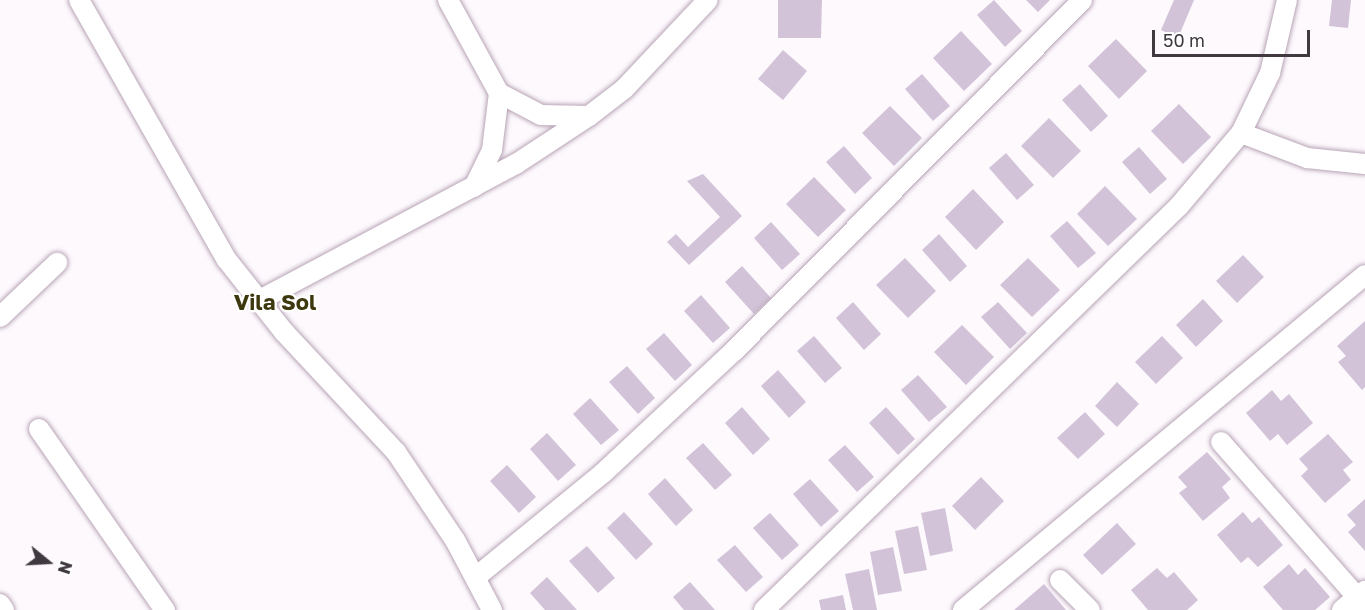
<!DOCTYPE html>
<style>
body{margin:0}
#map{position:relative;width:1365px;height:610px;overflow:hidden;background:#fdf9fd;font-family:"Golos Text",sans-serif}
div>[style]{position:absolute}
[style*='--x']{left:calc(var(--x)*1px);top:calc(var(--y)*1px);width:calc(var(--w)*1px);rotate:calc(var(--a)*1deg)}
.building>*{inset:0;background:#d2c3d9}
.roads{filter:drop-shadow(0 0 2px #b8a4b6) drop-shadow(0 0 2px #b8a4b6)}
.street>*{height:20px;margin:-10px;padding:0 10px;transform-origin:10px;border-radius:10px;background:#fff}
span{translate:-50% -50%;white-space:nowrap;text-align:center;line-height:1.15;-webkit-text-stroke:4.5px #fff;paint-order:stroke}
.neighbourhood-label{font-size:22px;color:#3d380e;font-weight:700}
.north{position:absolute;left:18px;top:532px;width:60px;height:60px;-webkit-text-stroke:4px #fff;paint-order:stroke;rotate:108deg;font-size:16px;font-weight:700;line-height:24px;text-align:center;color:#413940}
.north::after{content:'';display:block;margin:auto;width:21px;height:27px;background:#413940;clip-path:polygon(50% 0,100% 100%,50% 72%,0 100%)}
.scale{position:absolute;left:1152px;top:30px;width:158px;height:27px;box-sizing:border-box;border:3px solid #413940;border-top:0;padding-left:8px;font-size:18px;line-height:21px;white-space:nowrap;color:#413940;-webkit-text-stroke:4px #fff;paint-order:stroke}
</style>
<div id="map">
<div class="building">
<div style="clip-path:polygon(778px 0,822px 0,821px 38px,778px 38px)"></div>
<div style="clip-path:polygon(994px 0,1022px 31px,1005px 47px,977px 15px)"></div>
<div style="clip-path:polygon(1026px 0,1050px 0,1038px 12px)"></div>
<div style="clip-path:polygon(1174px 0,1194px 0,1178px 38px,1161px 30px)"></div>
<div style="clip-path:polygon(1332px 0,1351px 0,1348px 28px,1329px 26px)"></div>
<div style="clip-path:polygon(961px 31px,992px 64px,964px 91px,933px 58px)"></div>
<div style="clip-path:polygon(1116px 39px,1147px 71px,1119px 99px,1088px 66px)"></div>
<div style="clip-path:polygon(783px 50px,807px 71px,783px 100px,758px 79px)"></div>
<div style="clip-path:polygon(922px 74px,950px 106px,933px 121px,905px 89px)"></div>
<div style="clip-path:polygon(1080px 84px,1108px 116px,1091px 132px,1062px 100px)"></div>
<div style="clip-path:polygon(1179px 104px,1211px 137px,1183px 164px,1151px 131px)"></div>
<div style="clip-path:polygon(890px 106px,922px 138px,894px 166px,862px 133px)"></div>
<div style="clip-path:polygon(1049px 118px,1081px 151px,1053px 178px,1021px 146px)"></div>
<div style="clip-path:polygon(844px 146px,872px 178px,855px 194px,826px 162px)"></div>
<div style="clip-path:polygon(1139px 147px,1167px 179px,1150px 194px,1122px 162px)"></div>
<div style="clip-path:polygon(1006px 153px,1034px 185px,1017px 200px,989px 168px)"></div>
<div style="clip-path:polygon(703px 174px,742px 216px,689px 265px,667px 242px,676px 234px,688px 247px,720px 217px,687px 181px)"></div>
<div style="clip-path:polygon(814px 177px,846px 210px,818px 237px,786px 204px)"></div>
<div style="clip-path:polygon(1105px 186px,1137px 219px,1108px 246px,1077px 214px)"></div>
<div style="clip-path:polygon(973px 189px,1004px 222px,976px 250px,945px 217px)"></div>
<div style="clip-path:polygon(1067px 221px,1096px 253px,1078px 268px,1050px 236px)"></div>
<div style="clip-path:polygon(771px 222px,800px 254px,782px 270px,754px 238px)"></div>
<div style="clip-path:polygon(939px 234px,967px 266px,950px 282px,922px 250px)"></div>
<div style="clip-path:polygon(1243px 255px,1264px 277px,1237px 303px,1216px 281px)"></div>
<div style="clip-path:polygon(905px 258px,936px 291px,908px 318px,876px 285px)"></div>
<div style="clip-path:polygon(1028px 258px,1060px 290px,1032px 317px,1000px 285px)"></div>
<div style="clip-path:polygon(742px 266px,771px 298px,754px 314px,725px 282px)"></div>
<div style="clip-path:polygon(701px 295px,730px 328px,713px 343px,684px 311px)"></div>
<div style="clip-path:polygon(1203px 299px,1223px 321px,1196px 347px,1176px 325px)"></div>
<div style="clip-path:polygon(853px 302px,881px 334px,864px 350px,836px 318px)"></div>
<div style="clip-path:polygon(998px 302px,1027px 333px,1010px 349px,981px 317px)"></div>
<div style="clip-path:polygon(1365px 321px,1365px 387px,1362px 390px,1338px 362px,1346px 356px,1337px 346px)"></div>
<div style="clip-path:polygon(962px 325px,994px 357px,966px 385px,934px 352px)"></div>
<div style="clip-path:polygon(664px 333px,692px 365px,675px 381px,646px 349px)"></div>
<div style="clip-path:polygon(814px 336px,842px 368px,825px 383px,797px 351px)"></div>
<div style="clip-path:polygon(1162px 336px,1183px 358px,1156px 384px,1135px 362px)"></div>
<div style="clip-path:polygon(627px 366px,655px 398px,638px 414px,609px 382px)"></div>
<div style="clip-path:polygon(778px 370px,806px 402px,789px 418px,761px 386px)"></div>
<div style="clip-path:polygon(918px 375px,947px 407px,929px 422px,901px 390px)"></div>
<div style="clip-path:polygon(1117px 382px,1139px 404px,1117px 427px,1095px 406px)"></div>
<div style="clip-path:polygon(1272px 390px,1281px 401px,1289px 394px,1313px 423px,1287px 445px,1278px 434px,1270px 441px,1246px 413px)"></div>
<div style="clip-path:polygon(590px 398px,619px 430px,601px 445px,573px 414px)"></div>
<div style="clip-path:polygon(742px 407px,770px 439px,753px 455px,725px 423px)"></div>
<div style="clip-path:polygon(886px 407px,915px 439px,898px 455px,869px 423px)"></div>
<div style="clip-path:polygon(1085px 412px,1105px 434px,1078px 459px,1057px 438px)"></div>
<div style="clip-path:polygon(547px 433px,576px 465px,558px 481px,530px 449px)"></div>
<div style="clip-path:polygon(1328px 434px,1353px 462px,1343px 470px,1351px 480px,1325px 503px,1301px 476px,1308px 469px,1299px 459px)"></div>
<div style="clip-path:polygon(703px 443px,732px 475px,715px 490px,686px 458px)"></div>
<div style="clip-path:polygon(845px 445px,874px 477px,857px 492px,828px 460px)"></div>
<div style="clip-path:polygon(1207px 452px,1231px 479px,1222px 487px,1230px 498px,1203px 521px,1179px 493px,1187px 487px,1178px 477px)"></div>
<div style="clip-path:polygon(507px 465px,536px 497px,519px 513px,490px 481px)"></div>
<div style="clip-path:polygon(981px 477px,1004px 501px,975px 530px,952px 506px)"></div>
<div style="clip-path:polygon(665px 478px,693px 510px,676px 526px,648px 494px)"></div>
<div style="clip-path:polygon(810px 479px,839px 511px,821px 527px,793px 494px)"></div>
<div style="clip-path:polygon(1365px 499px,1365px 551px,1348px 532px,1356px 525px,1347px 515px)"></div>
<div style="clip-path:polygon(945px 508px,953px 551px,930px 556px,921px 513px)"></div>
<div style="clip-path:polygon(624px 512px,653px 544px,636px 560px,607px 528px)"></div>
<div style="clip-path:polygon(1243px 512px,1252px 523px,1259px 517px,1283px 545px,1258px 567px,1248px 557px,1241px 563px,1217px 535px)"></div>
<div style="clip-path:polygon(770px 513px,799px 545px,782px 560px,753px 528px)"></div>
<div style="clip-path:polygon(1117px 523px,1136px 544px,1102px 575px,1083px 555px)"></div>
<div style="clip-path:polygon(918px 526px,927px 570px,904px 574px,895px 531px)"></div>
<div style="clip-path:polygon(735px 545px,763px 577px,746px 592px,717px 560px)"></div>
<div style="clip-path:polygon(587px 546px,615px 578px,598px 593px,569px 561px)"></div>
<div style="clip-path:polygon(893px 547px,902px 591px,878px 595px,870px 552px)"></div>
<div style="clip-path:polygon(1289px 564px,1298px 575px,1305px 568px,1330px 597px,1315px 610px,1283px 610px,1263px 587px)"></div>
<div style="clip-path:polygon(1157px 568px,1167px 578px,1174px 572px,1198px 600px,1187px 610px,1148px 610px,1131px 590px)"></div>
<div style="clip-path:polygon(869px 569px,877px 610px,853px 610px,845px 574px)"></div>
<div style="clip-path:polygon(547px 577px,577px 610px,545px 610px,530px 593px)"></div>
<div style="clip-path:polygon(690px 582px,715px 610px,684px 610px,673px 597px)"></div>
<div style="clip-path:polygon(1044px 584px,1066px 610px,1014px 610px)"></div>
<div style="clip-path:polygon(843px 595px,846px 610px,821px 610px,819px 600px)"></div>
</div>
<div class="roads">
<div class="street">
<div style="--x:79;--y:0;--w:299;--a:60.4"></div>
<div style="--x:227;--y:260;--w:92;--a:51.6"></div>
<div style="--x:284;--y:332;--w:164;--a:47"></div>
<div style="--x:396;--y:452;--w:106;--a:56.2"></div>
<div style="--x:455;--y:540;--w:79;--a:62.1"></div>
<div style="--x:448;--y:0;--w:106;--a:61.3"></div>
<div style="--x:499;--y:93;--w:57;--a:97"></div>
<div style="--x:492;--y:150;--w:41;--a:115.9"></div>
<div style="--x:499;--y:93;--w:47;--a:27.6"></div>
<div style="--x:541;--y:115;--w:48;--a:1.2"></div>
<div style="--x:1241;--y:133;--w:71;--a:20.7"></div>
<div style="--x:1307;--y:158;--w:58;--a:5.9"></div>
<div style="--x:260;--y:300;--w:290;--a:-28"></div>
<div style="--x:516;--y:164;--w:87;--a:-33.3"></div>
<div style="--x:589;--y:116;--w:44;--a:-37.6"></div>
<div style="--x:624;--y:89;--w:122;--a:-46.7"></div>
<div style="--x:0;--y:317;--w:79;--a:-43.5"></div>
<div style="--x:39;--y:429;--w:221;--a:55.2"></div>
<div style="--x:1221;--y:442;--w:218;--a:48.7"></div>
<div style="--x:476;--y:577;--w:164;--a:-39.3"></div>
<div style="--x:603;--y:473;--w:179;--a:-43"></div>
<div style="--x:734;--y:351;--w:494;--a:-45.2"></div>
<div style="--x:1060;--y:580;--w:42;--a:45"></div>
<div style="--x:0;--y:604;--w:7;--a:56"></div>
<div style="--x:764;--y:610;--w:579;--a:-44.23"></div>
<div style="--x:1179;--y:206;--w:96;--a:-49.7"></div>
<div style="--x:1241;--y:133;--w:67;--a:-64.2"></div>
<div style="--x:1270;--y:73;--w:75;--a:-76.9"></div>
<div style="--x:963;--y:610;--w:523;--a:-39.81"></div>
<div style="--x:1342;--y:610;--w:30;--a:-40"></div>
</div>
</div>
<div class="neighbourhood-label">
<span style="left:275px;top:302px">Vila Sol</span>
</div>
<div class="north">N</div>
<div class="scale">50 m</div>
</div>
